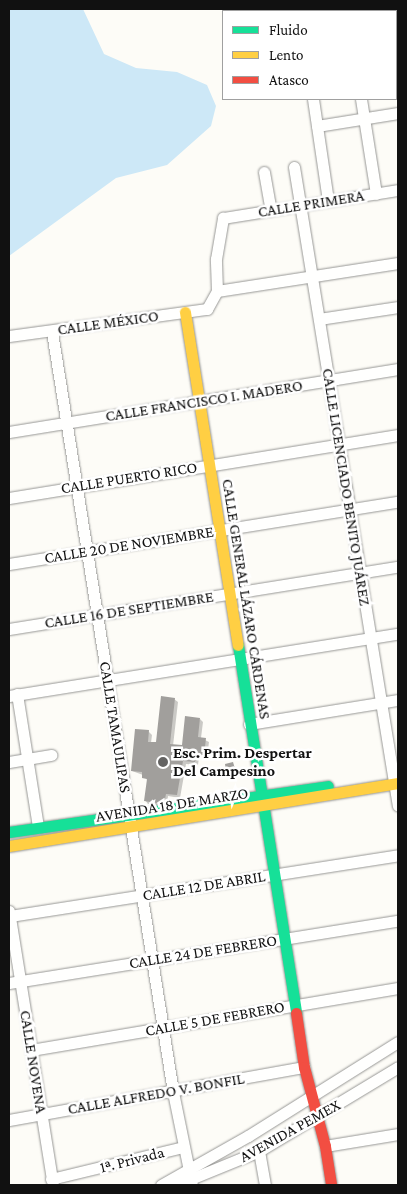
<!DOCTYPE html>
<meta charset="utf-8">
<style>
body{margin:0}
#map{position:relative;width:407px;height:1194px;overflow:hidden;background:#fdfcf7;font-family:"Crimson Pro",serif}
div>[style]{position:absolute}
[style*='--x']{left:calc(var(--x)*1px);top:calc(var(--y)*1px);width:calc(var(--w)*1px);rotate:calc(var(--a)*1deg)}
.water>*{inset:0;background:#cde8f7}
.shadow>*{inset:0;background:#0003}
.building>*{inset:0;background:#a19f9c}
.roads{filter:drop-shadow(0 0 1px #979795) drop-shadow(0 0 1px #979795)}
.street>*{height:11px;margin:-5.5px;padding:0 5.5px;transform-origin:5.5px;border-radius:5.5px;background:#fffffe}
.fast>*{height:11px;margin:-5.5px;padding:0 5.5px;transform-origin:5.5px;border-radius:5.5px;background:#16e098}
.slow>*{height:11px;margin:-5.5px;padding:0 5.5px;transform-origin:5.5px;border-radius:5.5px;background:#ffcf43}
.jam>*{height:11px;margin:-5.5px;padding:0 5.5px;transform-origin:5.5px;border-radius:5.5px;background:#f24e42}
.dots>*{width:14px;height:14px;translate:-50% -50%;box-sizing:border-box;border:2px solid #fff;border-radius:50%}
span{translate:-50% -50%;white-space:nowrap;text-align:center;line-height:1.15;-webkit-text-stroke:5px #fff;paint-order:stroke}
.street-label{font-size:16px;color:#111}
.poi-label{font-size:16px;color:#111;font-weight:700}
.left{translate:0 -50%;text-align:left}
.frame{position:absolute;inset:0;border:10px solid #111;pointer-events:none}
.legend{position:absolute;left:222px;top:10px;width:175px;height:90px;box-sizing:border-box;background:#fff;border:1px solid #a0a0a0;margin:0;padding:6px 9px;list-style:none;font-size:15px;color:#111}
.legend li{display:flex;align-items:center;gap:10px;height:25px}
.legend b{width:25px;border:1px solid #a0a0a0}
</style>
<div id="map">
<div class="water">
<div style="clip-path:polygon(9px 9px,83px 9px,104px 54px,136px 68px,177px 72px,207px 85px,216px 106px,211px 126px,167px 165px,116px 178px,9px 256px)"></div>
</div>
<div class="shadow">
<div style="clip-path:polygon(174px 699px,178px 702px,173px 746px,183px 747px,200px 719px,203px 722px,201px 738px,209px 742px,207px 758px,199px 757px,198px 765px,186px 764px,180px 798px,168px 796px,167px 806px,148px 804px,145px 800px,148px 781px,143px 775px,132px 771px,148px 731px,152px 735px,151px 743px,157px 744px)"></div>
<div style="clip-path:polygon(233px 764px,237px 772px,231px 773px,228px 770px)"></div>
</div>
<div class="building">
<div style="clip-path:polygon(161px 696px,175px 698px,170px 744px,182px 745px,185px 716px,200px 718px,198px 737px,206px 738px,204px 756px,196px 755px,195px 762px,183px 761px,177px 795px,166px 794px,164px 804px,144px 801px,147px 779px,142px 778px,142px 772px,131px 771px,135px 729px,149px 730px,148px 742px,156px 742px)"></div>
<div style="clip-path:polygon(233px 762px,235px 769px,226px 771px,225px 764px)"></div>
</div>
<div class="roads">
<div class="street">
<div style="--x:268;--y:9;--w:2;--a:90"></div>
<div style="--x:298;--y:9;--w:2;--a:63"></div>
<div style="--x:348;--y:9;--w:2;--a:90"></div>
<div style="--x:396;--y:38;--w:2;--a:0"></div>
<div style="--x:313;--y:99;--w:103;--a:81.6"></div>
<div style="--x:361;--y:99;--w:96;--a:81"></div>
<div style="--x:317;--y:126;--w:82;--a:-9.1"></div>
<div style="--x:294;--y:167;--w:647;--a:80.76"></div>
<div style="--x:264;--y:172;--w:39;--a:80"></div>
<div style="--x:217;--y:291;--w:183;--a:-8.8"></div>
<div style="--x:319;--y:319;--w:80;--a:-8.6"></div>
<div style="--x:52;--y:332;--w:770;--a:80.95"></div>
<div style="--x:173;--y:1092;--w:95;--a:78.5"></div>
<div style="--x:9;--y:336;--w:200;--a:-7.8"></div>
<div style="--x:207;--y:309;--w:21;--a:-61"></div>
<div style="--x:217;--y:291;--w:32;--a:-92"></div>
<div style="--x:216;--y:259;--w:42;--a:-80.3"></div>
<div style="--x:223;--y:218;--w:177;--a:-9.1"></div>
<div style="--x:9;--y:432;--w:394;--a:-9.2"></div>
<div style="--x:9;--y:498;--w:394;--a:-9.2"></div>
<div style="--x:9;--y:564;--w:394;--a:-9.1"></div>
<div style="--x:9;--y:629;--w:394;--a:-9.1"></div>
<div style="--x:17;--y:694;--w:135;--a:81"></div>
<div style="--x:9;--y:696;--w:394;--a:-9.1"></div>
<div style="--x:249;--y:724;--w:151;--a:-9.2"></div>
<div style="--x:9;--y:762;--w:43;--a:-9.5"></div>
<div style="--x:9;--y:911;--w:278;--a:80.9"></div>
<div style="--x:10;--y:916;--w:393;--a:-8.9"></div>
<div style="--x:9;--y:983;--w:394;--a:-9.1"></div>
<div style="--x:31;--y:1050;--w:372;--a:-9.6"></div>
<div style="--x:9;--y:1120;--w:300;--a:-10.2"></div>
<div style="--x:325;--y:1146;--w:74;--a:-9.3"></div>
<div style="--x:259;--y:1151;--w:35;--a:80"></div>
<div style="--x:51;--y:1179;--w:136;--a:-13.6"></div>
<div style="--x:161;--y:1185;--w:100;--a:-29.4"></div>
<div style="--x:248;--y:1136;--w:177;--a:-32.1"></div>
<div style="--x:176;--y:1185;--w:90;--a:-22.3"></div>
<div style="--x:259;--y:1151;--w:162;--a:-31.1"></div>
</div>
<div class="fast">
<div style="--x:238;--y:645;--w:373;--a:81"></div>
<div style="--x:9;--y:832;--w:322;--a:-8.2"></div>
</div>
<div class="slow">
<div style="--x:185;--y:312;--w:337;--a:81"></div>
<div style="--x:9;--y:846;--w:394;--a:-9.2"></div>
</div>
<div class="jam">
<div style="--x:296;--y:1013;--w:55;--a:81.6"></div>
<div style="--x:304;--y:1067;--w:82;--a:75.1"></div>
<div style="--x:325;--y:1146;--w:39;--a:81"></div>
</div>
</div>
<div class="dots">
<div style="left:163px;top:762px;background:#646362"></div>
</div>
<div class="street-label">
<span style="left:311px;top:204px;rotate:-9deg">CALLE PRIMERA</span>
<span style="left:108px;top:323px;rotate:-8deg">CALLE MÉXICO</span>
<span style="left:204px;top:401px;rotate:-9deg">CALLE FRANCISCO I. MADERO</span>
<span style="left:129px;top:478px;rotate:-9deg">CALLE PUERTO RICO</span>
<span style="left:346px;top:487px;rotate:81deg">CALLE LICENCIADO BENITO JUÁREZ</span>
<span style="left:129px;top:545px;rotate:-9deg">CALLE 20 DE NOVIEMBRE</span>
<span style="left:246px;top:599px;rotate:81deg">CALLE GENERAL LÁZARO CÁRDENAS</span>
<span style="left:129px;top:610px;rotate:-9deg">CALLE 16 DE SEPTIEMBRE</span>
<span style="left:115px;top:727px;rotate:81deg">CALLE TAMAULIPAS</span>
<span style="left:172px;top:805px;rotate:-9deg">AVENIDA 18 DE MARZO</span>
<span style="left:204px;top:886px;rotate:-9deg">CALLE 12 DE ABRIL</span>
<span style="left:203px;top:952px;rotate:-9deg">CALLE 24 DE FEBRERO</span>
<span style="left:215px;top:1019px;rotate:-10deg">CALLE 5 DE FEBRERO</span>
<span style="left:33px;top:1062px;rotate:81deg">CALLE NOVENA</span>
<span style="left:156px;top:1094px;rotate:-10deg">CALLE ALFREDO V. BONFIL</span>
<span style="left:290px;top:1131px;rotate:-29deg">AVENIDA PEMEX</span>
<span style="left:132px;top:1160px;rotate:-14deg">1ª. Privada</span>
</div>
<div class="poi-label">
<span class="left" style="left:173px;top:762px">Esc. Prim. Despertar<br>Del Campesino</span>
</div>
<div class="frame"></div>
<ul class="legend">
<li><b style="height:6px;background:#16e098"></b>Fluido</li>
<li><b style="height:6px;background:#ffcf43"></b>Lento</li>
<li><b style="height:6px;background:#f24e42"></b>Atasco</li>
</ul>
</div>
